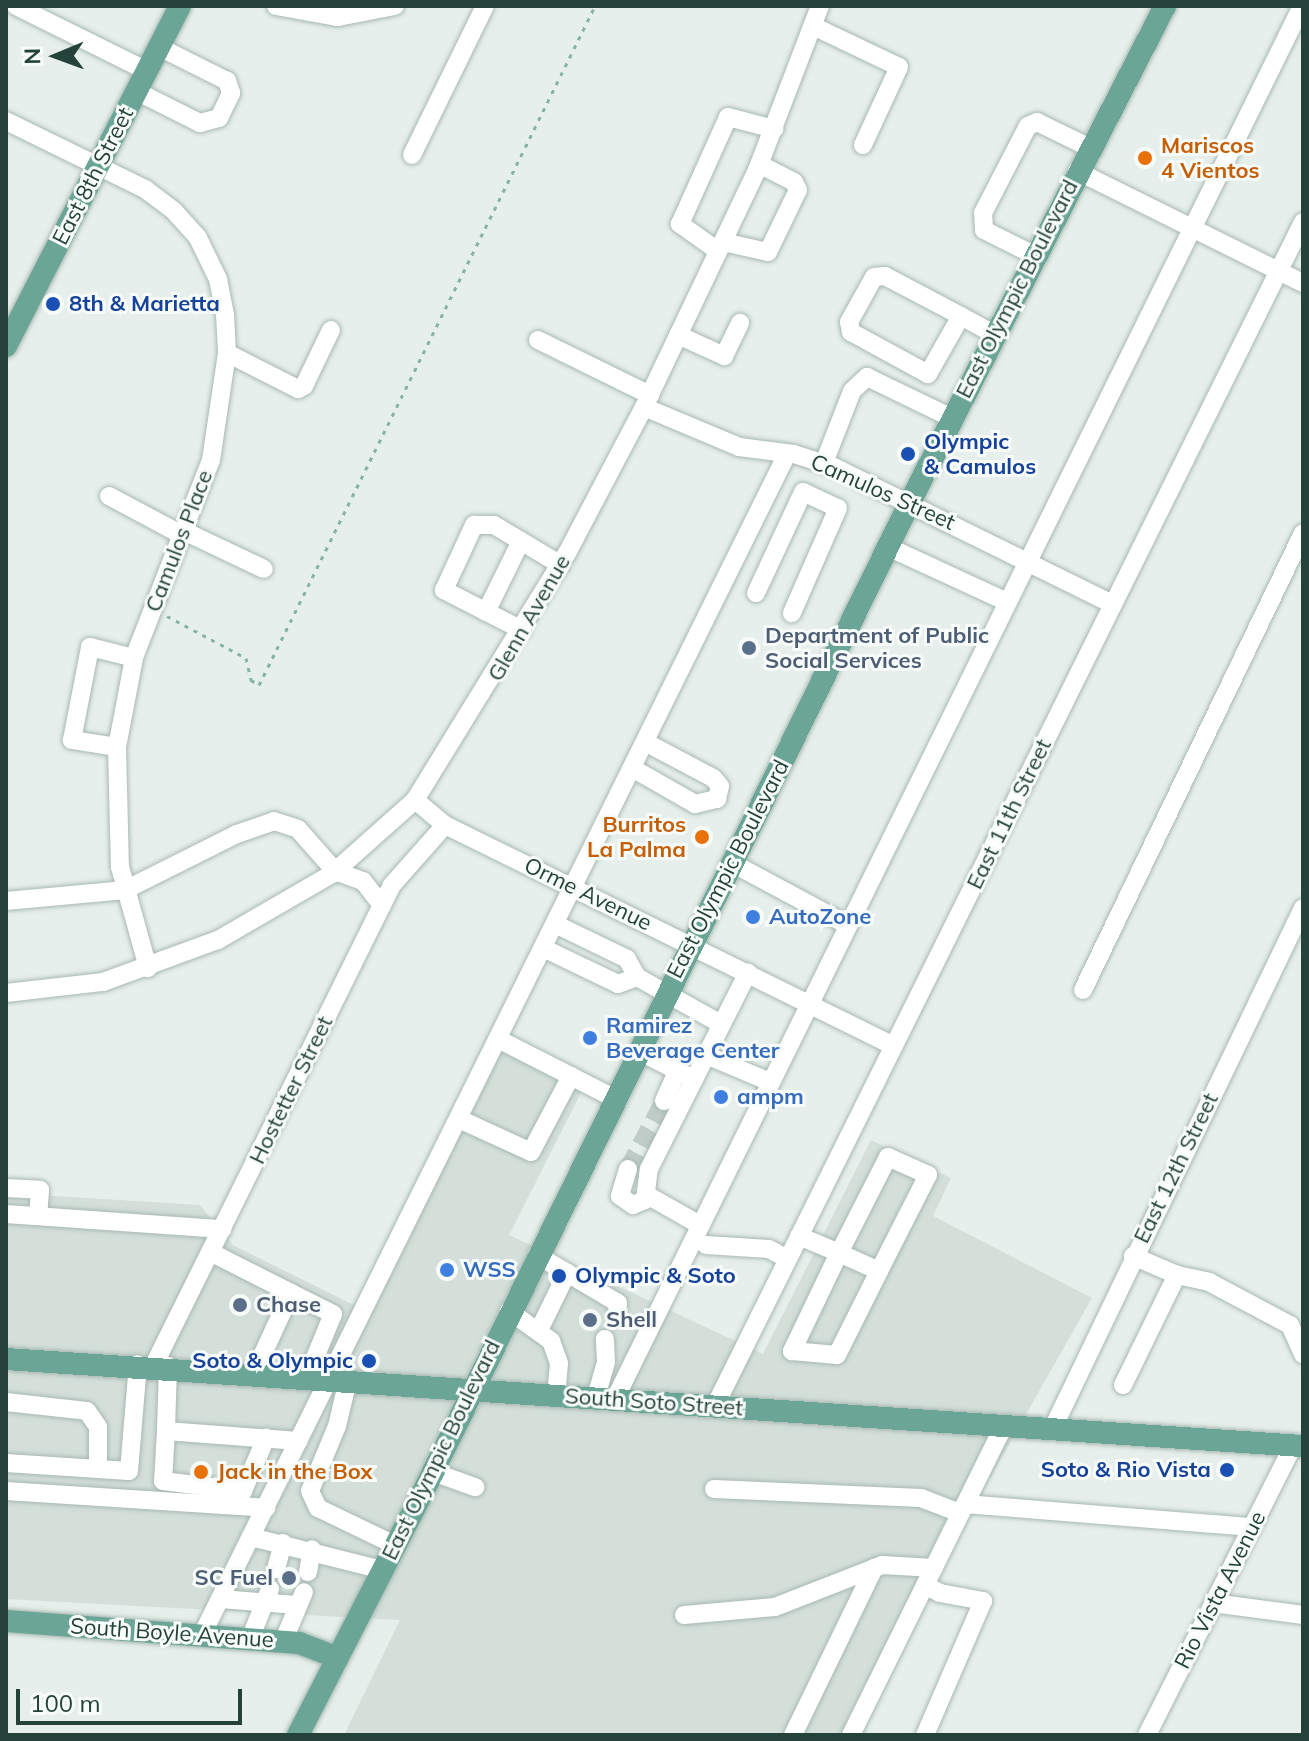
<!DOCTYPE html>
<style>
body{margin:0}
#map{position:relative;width:1309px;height:1741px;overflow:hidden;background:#e6efeb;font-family:Mulish,sans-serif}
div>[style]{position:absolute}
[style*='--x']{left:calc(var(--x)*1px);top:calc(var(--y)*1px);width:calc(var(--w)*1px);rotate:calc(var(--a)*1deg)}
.built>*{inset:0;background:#d4dfda}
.minor-tunnel>*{height:18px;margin-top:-9px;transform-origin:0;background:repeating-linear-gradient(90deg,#bfccc8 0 18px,transparent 0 27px)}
.path>*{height:3px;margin-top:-1.5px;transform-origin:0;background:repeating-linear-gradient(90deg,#86b3a5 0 4px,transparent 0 10px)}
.roads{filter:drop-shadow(0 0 2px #a8b8b2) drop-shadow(0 0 2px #a8b8b2)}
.minor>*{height:18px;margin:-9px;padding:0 9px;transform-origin:9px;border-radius:9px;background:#fff}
.major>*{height:22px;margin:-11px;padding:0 11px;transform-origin:11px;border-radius:11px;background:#6aa596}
.dots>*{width:22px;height:22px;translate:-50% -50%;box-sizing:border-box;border:4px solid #f7fbf9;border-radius:50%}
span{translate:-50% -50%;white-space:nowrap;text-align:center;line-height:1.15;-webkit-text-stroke:6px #f7fbf9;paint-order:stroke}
.food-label{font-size:22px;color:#c56008;font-weight:700}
.left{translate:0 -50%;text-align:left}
.right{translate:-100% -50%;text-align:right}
.street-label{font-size:22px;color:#24423a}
.transit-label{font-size:22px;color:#164399;font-weight:700}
.service-label{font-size:22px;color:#4e5e75;font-weight:700}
.shop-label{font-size:22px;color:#366cbe;font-weight:700}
.frame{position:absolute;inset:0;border:8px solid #24423a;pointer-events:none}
.north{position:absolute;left:16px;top:16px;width:80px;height:80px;-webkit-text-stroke:6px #f7fbf9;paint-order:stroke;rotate:269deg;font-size:22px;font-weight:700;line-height:32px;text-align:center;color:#24423a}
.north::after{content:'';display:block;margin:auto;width:28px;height:36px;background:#24423a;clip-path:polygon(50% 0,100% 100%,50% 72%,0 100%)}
.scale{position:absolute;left:16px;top:1689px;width:226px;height:36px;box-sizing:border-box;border:4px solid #24423a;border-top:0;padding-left:10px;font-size:24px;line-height:28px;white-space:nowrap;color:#24423a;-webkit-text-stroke:6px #f7fbf9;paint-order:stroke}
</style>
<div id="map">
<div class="built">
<div style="clip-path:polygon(492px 1040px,584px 1087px,509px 1235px,763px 1354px,871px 1140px,951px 1178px,933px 1216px,1092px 1298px,844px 1735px,344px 1735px,400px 1620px,6px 1599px,6px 1193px,200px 1205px,233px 1245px,370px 1313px)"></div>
</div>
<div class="minor-tunnel">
<div style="--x:628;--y:1169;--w:77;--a:-62.1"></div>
</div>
<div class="path">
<div style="--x:167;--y:616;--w:89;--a:28"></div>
<div style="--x:246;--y:658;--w:23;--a:77"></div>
<div style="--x:251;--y:680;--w:9;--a:32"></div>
<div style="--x:259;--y:685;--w:758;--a:-63.67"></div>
</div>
<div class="roads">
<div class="minor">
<div style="--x:16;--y:6;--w:146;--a:26.4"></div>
<div style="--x:276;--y:6;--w:63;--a:10.1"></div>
<div style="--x:338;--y:17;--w:58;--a:-10.9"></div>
<div style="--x:813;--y:26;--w:95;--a:25.5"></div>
<div style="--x:899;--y:67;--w:86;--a:114.8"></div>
<div style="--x:136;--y:91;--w:72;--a:26.6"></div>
<div style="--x:200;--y:123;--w:20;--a:-15"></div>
<div style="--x:219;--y:118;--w:28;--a:-64"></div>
<div style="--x:231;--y:93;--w:13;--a:-108"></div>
<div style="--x:227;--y:81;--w:76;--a:-153.4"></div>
<div style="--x:6;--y:121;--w:155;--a:26.1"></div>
<div style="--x:145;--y:189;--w:36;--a:37"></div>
<div style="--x:174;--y:211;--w:36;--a:48"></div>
<div style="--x:198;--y:238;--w:46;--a:64"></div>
<div style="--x:218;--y:279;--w:36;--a:79"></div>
<div style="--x:225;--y:314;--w:39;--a:87"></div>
<div style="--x:227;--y:353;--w:108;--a:98.5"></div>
<div style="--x:211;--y:460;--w:212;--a:111.3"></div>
<div style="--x:134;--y:658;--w:91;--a:100.8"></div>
<div style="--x:117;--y:747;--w:120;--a:88.6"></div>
<div style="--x:120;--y:867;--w:105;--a:74.5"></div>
<div style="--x:412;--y:155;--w:166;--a:-63.9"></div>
<div style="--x:1077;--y:171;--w:252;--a:26.4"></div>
<div style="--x:723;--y:242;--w:46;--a:12.5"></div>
<div style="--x:768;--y:252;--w:69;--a:-64.2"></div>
<div style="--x:798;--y:190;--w:9;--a:-117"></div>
<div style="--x:794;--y:182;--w:39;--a:-153"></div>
<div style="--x:718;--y:251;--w:47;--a:-144.6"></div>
<div style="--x:680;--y:224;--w:117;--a:-65.8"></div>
<div style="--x:728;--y:117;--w:48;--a:14.6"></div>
<div style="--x:1034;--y:255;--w:56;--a:-153.4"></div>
<div style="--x:984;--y:230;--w:17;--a:-93"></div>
<div style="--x:983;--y:213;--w:98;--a:-62.7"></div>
<div style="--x:1028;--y:126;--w:10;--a:-24"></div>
<div style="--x:1037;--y:122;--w:59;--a:26.1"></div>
<div style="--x:961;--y:316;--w:67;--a:119.6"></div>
<div style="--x:928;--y:374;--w:88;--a:-151.4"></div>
<div style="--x:851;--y:332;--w:10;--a:-101"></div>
<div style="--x:849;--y:322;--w:51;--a:-60.9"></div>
<div style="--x:874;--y:277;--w:11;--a:-5"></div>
<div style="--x:885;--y:276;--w:86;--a:27.8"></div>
<div style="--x:961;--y:316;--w:38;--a:29"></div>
<div style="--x:678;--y:335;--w:51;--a:24.5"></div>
<div style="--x:724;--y:356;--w:37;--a:-64"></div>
<div style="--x:538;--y:340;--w:125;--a:26.2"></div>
<div style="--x:227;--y:353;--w:80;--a:26.9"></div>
<div style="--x:298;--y:389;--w:7;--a:-27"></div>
<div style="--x:304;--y:386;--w:62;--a:-64.3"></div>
<div style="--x:644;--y:407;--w:103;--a:22.8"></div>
<div style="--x:739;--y:447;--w:55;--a:7.3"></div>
<div style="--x:794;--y:454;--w:42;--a:18"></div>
<div style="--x:834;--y:467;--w:311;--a:26.2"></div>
<div style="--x:824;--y:463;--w:77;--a:-68.7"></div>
<div style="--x:852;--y:391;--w:21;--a:-43"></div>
<div style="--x:867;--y:377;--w:94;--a:25.8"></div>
<div style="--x:109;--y:496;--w:85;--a:28.1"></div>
<div style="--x:186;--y:532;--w:86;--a:25.4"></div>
<div style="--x:888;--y:547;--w:131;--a:24.8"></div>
<div style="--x:756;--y:593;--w:111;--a:-65"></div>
<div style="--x:803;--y:492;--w:38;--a:25"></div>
<div style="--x:838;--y:508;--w:115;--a:113.7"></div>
<div style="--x:486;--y:612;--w:79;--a:-63.8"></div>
<div style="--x:522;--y:630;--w:88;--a:-152.9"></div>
<div style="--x:444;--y:590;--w:72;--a:-65.2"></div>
<div style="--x:474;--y:525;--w:20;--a:0"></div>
<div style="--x:494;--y:525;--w:78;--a:30.8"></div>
<div style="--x:117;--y:747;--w:46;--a:-171.2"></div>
<div style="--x:72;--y:740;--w:95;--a:-79"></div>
<div style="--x:90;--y:647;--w:45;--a:14"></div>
<div style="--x:632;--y:768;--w:73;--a:29.7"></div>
<div style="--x:695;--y:804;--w:23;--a:-13"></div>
<div style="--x:717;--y:799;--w:13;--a:-77"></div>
<div style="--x:720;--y:786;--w:11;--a:-131"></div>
<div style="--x:713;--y:778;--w:77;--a:-152.1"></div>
<div style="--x:415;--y:800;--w:39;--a:40"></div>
<div style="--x:445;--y:825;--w:500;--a:26.21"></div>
<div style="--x:732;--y:863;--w:129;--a:28.2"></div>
<div style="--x:6;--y:901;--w:120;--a:-5.3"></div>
<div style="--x:125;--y:890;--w:125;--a:-26.6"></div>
<div style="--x:237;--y:834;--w:39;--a:-19"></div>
<div style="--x:274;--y:821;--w:25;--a:18"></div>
<div style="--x:298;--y:829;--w:56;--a:48.6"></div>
<div style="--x:335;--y:871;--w:30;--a:20"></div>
<div style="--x:363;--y:881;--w:31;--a:52"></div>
<div style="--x:555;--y:924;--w:80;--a:25.9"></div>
<div style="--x:627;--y:959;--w:21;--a:61"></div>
<div style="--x:637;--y:977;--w:96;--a:29.2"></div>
<div style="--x:543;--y:948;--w:83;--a:25.6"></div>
<div style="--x:618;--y:984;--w:20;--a:-20"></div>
<div style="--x:1083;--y:990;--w:507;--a:-64.29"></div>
<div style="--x:6;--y:993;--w:98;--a:-6.5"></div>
<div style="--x:103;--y:982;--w:122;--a:-20.1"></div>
<div style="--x:218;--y:940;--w:132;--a:-30.1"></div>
<div style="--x:332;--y:874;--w:111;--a:-41.7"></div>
<div style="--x:415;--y:800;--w:288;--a:-58.4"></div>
<div style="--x:566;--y:555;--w:167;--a:-62.2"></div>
<div style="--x:644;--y:407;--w:263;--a:-64.5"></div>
<div style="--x:757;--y:170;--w:176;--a:-69"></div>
<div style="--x:498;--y:1039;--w:130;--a:27"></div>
<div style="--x:638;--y:1051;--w:63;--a:26.6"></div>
<div style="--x:706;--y:1055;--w:67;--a:22.8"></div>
<div style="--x:664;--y:1101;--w:32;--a:-66"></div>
<div style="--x:459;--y:1119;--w:79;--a:24.6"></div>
<div style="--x:531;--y:1152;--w:86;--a:-62.2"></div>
<div style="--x:628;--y:1169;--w:28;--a:107"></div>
<div style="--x:620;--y:1196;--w:16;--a:35"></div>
<div style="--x:633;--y:1205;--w:13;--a:-23"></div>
<div style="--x:645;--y:1200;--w:31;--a:-83"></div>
<div style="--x:649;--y:1169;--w:220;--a:-63.3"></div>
<div style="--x:6;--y:1188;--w:34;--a:3"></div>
<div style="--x:40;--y:1190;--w:26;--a:94"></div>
<div style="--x:647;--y:1195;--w:59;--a:29.6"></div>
<div style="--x:6;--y:1214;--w:217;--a:4"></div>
<div style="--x:799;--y:1236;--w:43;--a:23"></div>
<div style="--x:839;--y:1253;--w:44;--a:24.2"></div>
<div style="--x:879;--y:1271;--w:108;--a:-63"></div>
<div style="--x:928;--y:1175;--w:44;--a:-155.8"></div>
<div style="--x:888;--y:1157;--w:108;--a:117"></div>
<div style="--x:839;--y:1253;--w:109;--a:115.6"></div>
<div style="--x:792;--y:1351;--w:45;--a:5.1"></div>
<div style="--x:837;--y:1355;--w:94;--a:-63.4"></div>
<div style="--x:706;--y:1245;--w:63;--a:3.6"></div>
<div style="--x:769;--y:1249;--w:21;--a:28"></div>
<div style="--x:210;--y:1252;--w:91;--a:26.8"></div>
<div style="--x:291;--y:1293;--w:88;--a:114.8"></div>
<div style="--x:537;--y:1255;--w:94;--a:30.7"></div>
<div style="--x:618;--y:1303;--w:11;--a:95"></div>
<div style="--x:1177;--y:1275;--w:33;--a:12"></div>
<div style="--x:1209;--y:1282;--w:92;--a:28"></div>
<div style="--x:1290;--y:1325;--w:32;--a:66"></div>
<div style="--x:291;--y:1293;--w:47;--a:26.6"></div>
<div style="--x:333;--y:1314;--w:68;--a:112.4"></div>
<div style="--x:509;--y:1311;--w:52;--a:35.5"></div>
<div style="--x:551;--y:1341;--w:23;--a:70"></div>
<div style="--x:559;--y:1363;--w:32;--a:95"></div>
<div style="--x:539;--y:1330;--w:64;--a:-63.8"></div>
<div style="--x:154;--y:1365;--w:536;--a:-63.63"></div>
<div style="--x:392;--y:885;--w:80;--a:-48.5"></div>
<div style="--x:168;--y:1366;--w:65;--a:91.8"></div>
<div style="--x:166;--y:1431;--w:133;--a:4.3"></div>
<div style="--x:348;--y:1380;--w:47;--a:103.4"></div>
<div style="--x:337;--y:1426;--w:70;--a:112.6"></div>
<div style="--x:310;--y:1491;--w:19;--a:65"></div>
<div style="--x:318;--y:1508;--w:85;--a:25.7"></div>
<div style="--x:1123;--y:1385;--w:123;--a:-63.9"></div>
<div style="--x:1177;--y:1275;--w:48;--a:-156.6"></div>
<div style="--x:596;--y:1397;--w:37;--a:-74"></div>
<div style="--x:606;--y:1361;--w:22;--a:-93"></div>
<div style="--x:615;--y:1399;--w:1553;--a:-63.75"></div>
<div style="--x:6;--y:1402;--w:81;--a:6.3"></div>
<div style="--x:87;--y:1411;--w:19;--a:55"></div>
<div style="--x:98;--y:1427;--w:42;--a:90"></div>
<div style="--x:715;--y:1406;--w:1322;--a:-63.59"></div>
<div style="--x:1052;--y:1430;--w:579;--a:-64.32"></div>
<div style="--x:166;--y:1431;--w:50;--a:93.4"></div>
<div style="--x:163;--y:1481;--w:81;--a:7.1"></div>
<div style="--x:6;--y:1463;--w:123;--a:3.7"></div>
<div style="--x:129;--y:1471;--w:107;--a:-85.2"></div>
<div style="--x:433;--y:1472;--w:45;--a:19.7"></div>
<div style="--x:714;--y:1489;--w:207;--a:2.5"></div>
<div style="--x:921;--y:1498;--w:42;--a:21"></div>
<div style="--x:6;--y:1491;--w:261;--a:3.7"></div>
<div style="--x:239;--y:1500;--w:68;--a:-66.5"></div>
<div style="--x:965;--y:1504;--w:288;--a:4.6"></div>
<div style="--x:251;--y:1537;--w:135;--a:14.1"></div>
<div style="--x:276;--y:1569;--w:27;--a:-75"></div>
<div style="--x:308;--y:1572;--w:23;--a:-80"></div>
<div style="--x:925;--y:1585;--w:17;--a:28"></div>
<div style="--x:940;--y:1593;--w:44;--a:10.5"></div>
<div style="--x:983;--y:1601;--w:146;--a:113.4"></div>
<div style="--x:220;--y:1599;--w:77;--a:4.5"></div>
<div style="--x:1213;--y:1603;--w:91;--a:7.6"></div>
<div style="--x:684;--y:1615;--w:91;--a:-5"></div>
<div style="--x:775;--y:1607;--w:115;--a:-21.4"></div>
<div style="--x:882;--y:1565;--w:52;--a:3.3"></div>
<div style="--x:202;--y:1635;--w:1318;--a:-63.65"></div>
<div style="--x:250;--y:1639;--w:54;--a:-68.2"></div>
<div style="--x:283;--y:1642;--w:54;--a:-67.2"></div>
<div style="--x:793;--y:1735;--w:186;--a:-64.1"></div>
<div style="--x:851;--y:1735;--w:343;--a:-63.7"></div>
<div style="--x:1147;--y:1735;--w:324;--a:-63.2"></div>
</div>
<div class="major">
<div style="--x:6;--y:346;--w:382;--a:-62.9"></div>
<div style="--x:6;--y:1359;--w:1300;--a:3.84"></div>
<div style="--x:6;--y:1621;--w:294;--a:4.3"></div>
<div style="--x:299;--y:1643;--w:40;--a:21"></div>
<div style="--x:298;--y:1735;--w:296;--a:-62.8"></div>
<div style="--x:433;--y:1472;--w:1081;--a:-63.81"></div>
<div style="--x:910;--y:502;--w:558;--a:-62.79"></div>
</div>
</div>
<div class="dots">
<div style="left:1145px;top:158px;background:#e8710a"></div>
<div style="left:53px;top:304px;background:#1a4fb4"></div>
<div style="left:908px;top:454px;background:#1a4fb4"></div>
<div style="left:749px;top:648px;background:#5c6f8a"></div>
<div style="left:702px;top:837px;background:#e8710a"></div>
<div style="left:753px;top:917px;background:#3f7fe0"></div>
<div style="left:590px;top:1038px;background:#3f7fe0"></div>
<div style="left:721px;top:1097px;background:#3f7fe0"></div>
<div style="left:447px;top:1270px;background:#3f7fe0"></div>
<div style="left:559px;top:1276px;background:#1a4fb4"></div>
<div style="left:240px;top:1305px;background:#5c6f8a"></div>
<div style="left:590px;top:1320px;background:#5c6f8a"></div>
<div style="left:369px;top:1361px;background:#1a4fb4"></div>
<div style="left:1227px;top:1470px;background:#1a4fb4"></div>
<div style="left:201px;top:1472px;background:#e8710a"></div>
<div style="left:289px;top:1578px;background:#5c6f8a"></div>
</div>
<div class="food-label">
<span class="left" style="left:1161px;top:158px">Mariscos<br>4 Vientos</span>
<span class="right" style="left:686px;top:837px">Burritos<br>La Palma</span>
<span class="left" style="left:217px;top:1472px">Jack in the Box</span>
</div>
<div class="street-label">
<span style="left:93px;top:176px;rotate:-63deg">East 8th Street</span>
<span style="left:1017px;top:289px;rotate:-63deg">East Olympic Boulevard</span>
<span style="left:883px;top:492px;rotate:24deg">Camulos Street</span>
<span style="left:179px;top:541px;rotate:-69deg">Camulos Place</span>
<span style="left:529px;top:618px;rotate:-60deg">Glenn Avenue</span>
<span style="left:1009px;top:814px;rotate:-64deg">East 11th Street</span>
<span style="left:728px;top:869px;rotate:-63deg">East Olympic Boulevard</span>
<span style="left:588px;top:894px;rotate:26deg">Orme Avenue</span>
<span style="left:291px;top:1090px;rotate:-64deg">Hostetter Street</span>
<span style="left:1176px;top:1168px;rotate:-64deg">East 12th Street</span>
<span style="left:654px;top:1402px;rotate:4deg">South Soto Street</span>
<span style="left:441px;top:1450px;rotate:-64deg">East Olympic Boulevard</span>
<span style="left:1220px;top:1590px;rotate:-63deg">Rio Vista Avenue</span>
<span style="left:172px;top:1633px;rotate:4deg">South Boyle Avenue</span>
</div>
<div class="transit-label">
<span class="left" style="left:69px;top:304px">8th &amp; Marietta</span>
<span class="left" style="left:924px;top:454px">Olympic<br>&amp; Camulos</span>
<span class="left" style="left:575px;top:1276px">Olympic &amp; Soto</span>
<span class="right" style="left:353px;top:1361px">Soto &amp; Olympic</span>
<span class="right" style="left:1211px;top:1470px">Soto &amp; Rio Vista</span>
</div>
<div class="service-label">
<span class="left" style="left:765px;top:648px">Department of Public<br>Social Services</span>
<span class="left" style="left:256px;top:1305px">Chase</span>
<span class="left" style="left:606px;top:1320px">Shell</span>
<span class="right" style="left:273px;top:1578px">SC Fuel</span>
</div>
<div class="shop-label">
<span class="left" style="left:769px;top:917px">AutoZone</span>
<span class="left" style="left:606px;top:1038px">Ramirez<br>Beverage Center</span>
<span class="left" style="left:737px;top:1097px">ampm</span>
<span class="left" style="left:463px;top:1270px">WSS</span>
</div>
<div class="frame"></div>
<div class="north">N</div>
<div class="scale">100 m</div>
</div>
